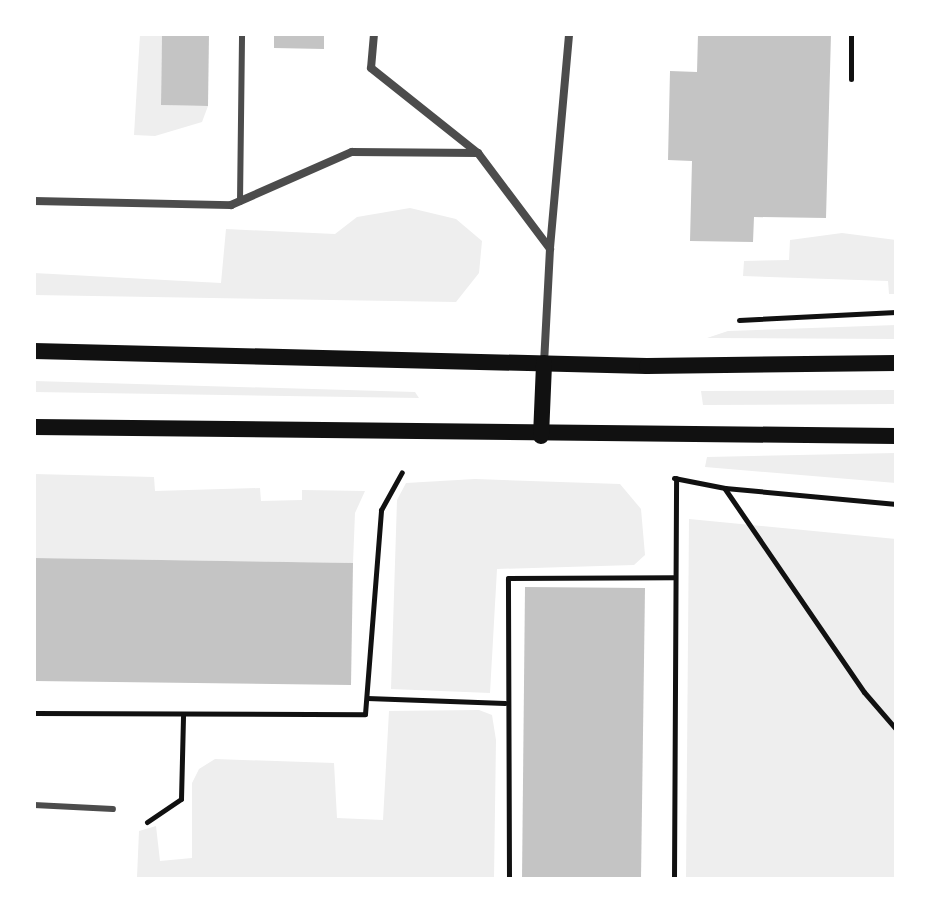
<!DOCTYPE html>
<style>
body{margin:0}
#map{position:relative;width:930px;height:913px;overflow:hidden;background:#fff;font-family:"Fira Sans",sans-serif}
div>[style]{position:absolute}
[style*='--x']{left:calc(var(--x)*1px);top:calc(var(--y)*1px);width:calc(var(--w)*1px);rotate:calc(var(--a)*1deg)}
.green>*{inset:0;background:#eee}
.building>*{inset:0;background:#c4c4c4}
.path>*{height:5px;margin:-2.5px;padding:0 2.5px;transform-origin:2.5px;border-radius:2.5px;background:#111}
.service>*{height:6px;margin:-3px;padding:0 3px;transform-origin:3px;border-radius:3px;background:#4c4c4c}
.minor>*{height:8px;margin:-4px;padding:0 4px;transform-origin:4px;border-radius:4px;background:#4c4c4c}
.secondary>*{height:16px;margin:-8px;padding:0 8px;transform-origin:8px;border-radius:8px;background:#111}
span{translate:-50% -50%;white-space:nowrap;text-align:center;line-height:1.15;-webkit-text-stroke:6px #fff;paint-order:stroke}
.frame{position:absolute;inset:0;border:36px solid #fff;pointer-events:none}
</style>
<div id="map">
<div class="green">
<div style="clip-path:polygon(140px 34px,162px 34px,161px 105px,208px 106px,202px 122px,155px 136px,134px 135px)"></div>
<div style="clip-path:polygon(410px 208px,456px 219px,482px 241px,479px 273px,456px 302px,34px 295px,34px 273px,221px 283px,226px 229px,335px 234px,357px 217px)"></div>
<div style="clip-path:polygon(842px 233px,896px 240px,896px 294px,889px 294px,888px 281px,743px 276px,744px 261px,789px 260px,790px 240px)"></div>
<div style="clip-path:polygon(896px 325px,896px 339px,707px 338px,728px 331px)"></div>
<div style="clip-path:polygon(34px 381px,415px 392px,419px 398px,34px 392px)"></div>
<div style="clip-path:polygon(896px 390px,896px 404px,703px 405px,701px 391px)"></div>
<div style="clip-path:polygon(896px 453px,896px 483px,705px 467px,707px 457px)"></div>
<div style="clip-path:polygon(34px 474px,154px 477px,155px 491px,260px 488px,261px 501px,302px 500px,302px 490px,365px 491px,355px 513px,353px 563px,34px 558px)"></div>
<div style="clip-path:polygon(475px 479px,620px 484px,641px 509px,645px 555px,634px 565px,497px 569px,490px 693px,391px 689px,397px 500px,406px 483px)"></div>
<div style="clip-path:polygon(689px 519px,896px 539px,896px 879px,686px 879px)"></div>
<div style="clip-path:polygon(479px 710px,492px 715px,496px 740px,494px 879px,52px 879px,137px 877px,139px 831px,156px 826px,160px 861px,192px 858px,192px 783px,199px 769px,215px 759px,334px 763px,337px 818px,383px 820px,389px 711px)"></div>
</div>
<div class="building">
<div style="clip-path:polygon(162px 34px,209px 34px,208px 106px,161px 105px)"></div>
<div style="clip-path:polygon(274px 34px,324px 34px,324px 49px,274px 48px)"></div>
<div style="clip-path:polygon(698px 34px,831px 34px,826px 218px,754px 217px,753px 242px,690px 241px,692px 161px,668px 160px,670px 71px,697px 72px)"></div>
<div style="clip-path:polygon(34px 558px,353px 563px,351px 685px,34px 681px)"></div>
<div style="clip-path:polygon(525px 587px,645px 588px,641px 879px,522px 879px)"></div>
</div>
<div class="path">
<div style="--x:851;--y:34;--w:45;--a:90"></div>
<div style="--x:739;--y:320;--w:157;--a:-2.9"></div>
<div style="--x:674;--y:478;--w:52;--a:11.1"></div>
<div style="--x:725;--y:488;--w:172;--a:5.3"></div>
<div style="--x:725;--y:489;--w:246;--a:55.6"></div>
<div style="--x:864;--y:692;--w:49;--a:49.1"></div>
<div style="--x:367;--y:698;--w:138;--a:2.1"></div>
<div style="--x:34;--y:713;--w:331;--a:0.2"></div>
<div style="--x:365;--y:714;--w:205;--a:-85.5"></div>
<div style="--x:381;--y:510;--w:43;--a:-61.1"></div>
<div style="--x:147;--y:822;--w:41;--a:-34.1"></div>
<div style="--x:181;--y:799;--w:83;--a:-88.6"></div>
<div style="--x:509;--y:879;--w:301;--a:-90.2"></div>
<div style="--x:508;--y:578;--w:167;--a:-0.3"></div>
<div style="--x:674;--y:879;--w:401;--a:-89.7"></div>
</div>
<div class="service">
<div style="--x:240;--y:202;--w:168;--a:-89.3"></div>
<div style="--x:34;--y:805;--w:79;--a:2.9"></div>
</div>
<div class="minor">
<div style="--x:374;--y:34;--w:34;--a:95"></div>
<div style="--x:371;--y:68;--w:137;--a:38.5"></div>
<div style="--x:34;--y:201;--w:197;--a:1.2"></div>
<div style="--x:231;--y:205;--w:132;--a:-23.7"></div>
<div style="--x:352;--y:152;--w:126;--a:0.5"></div>
<div style="--x:478;--y:153;--w:120;--a:53.1"></div>
<div style="--x:550;--y:249;--w:114;--a:93"></div>
<div style="--x:550;--y:248;--w:215;--a:-84.9"></div>
</div>
<div class="secondary">
<div style="--x:34;--y:351;--w:613;--a:1.4"></div>
<div style="--x:647;--y:366;--w:249;--a:-0.7"></div>
<div style="--x:34;--y:427;--w:862;--a:0.6"></div>
<div style="--x:541;--y:436;--w:73;--a:-87.6"></div>
</div>
<div class="frame"></div>
</div>
